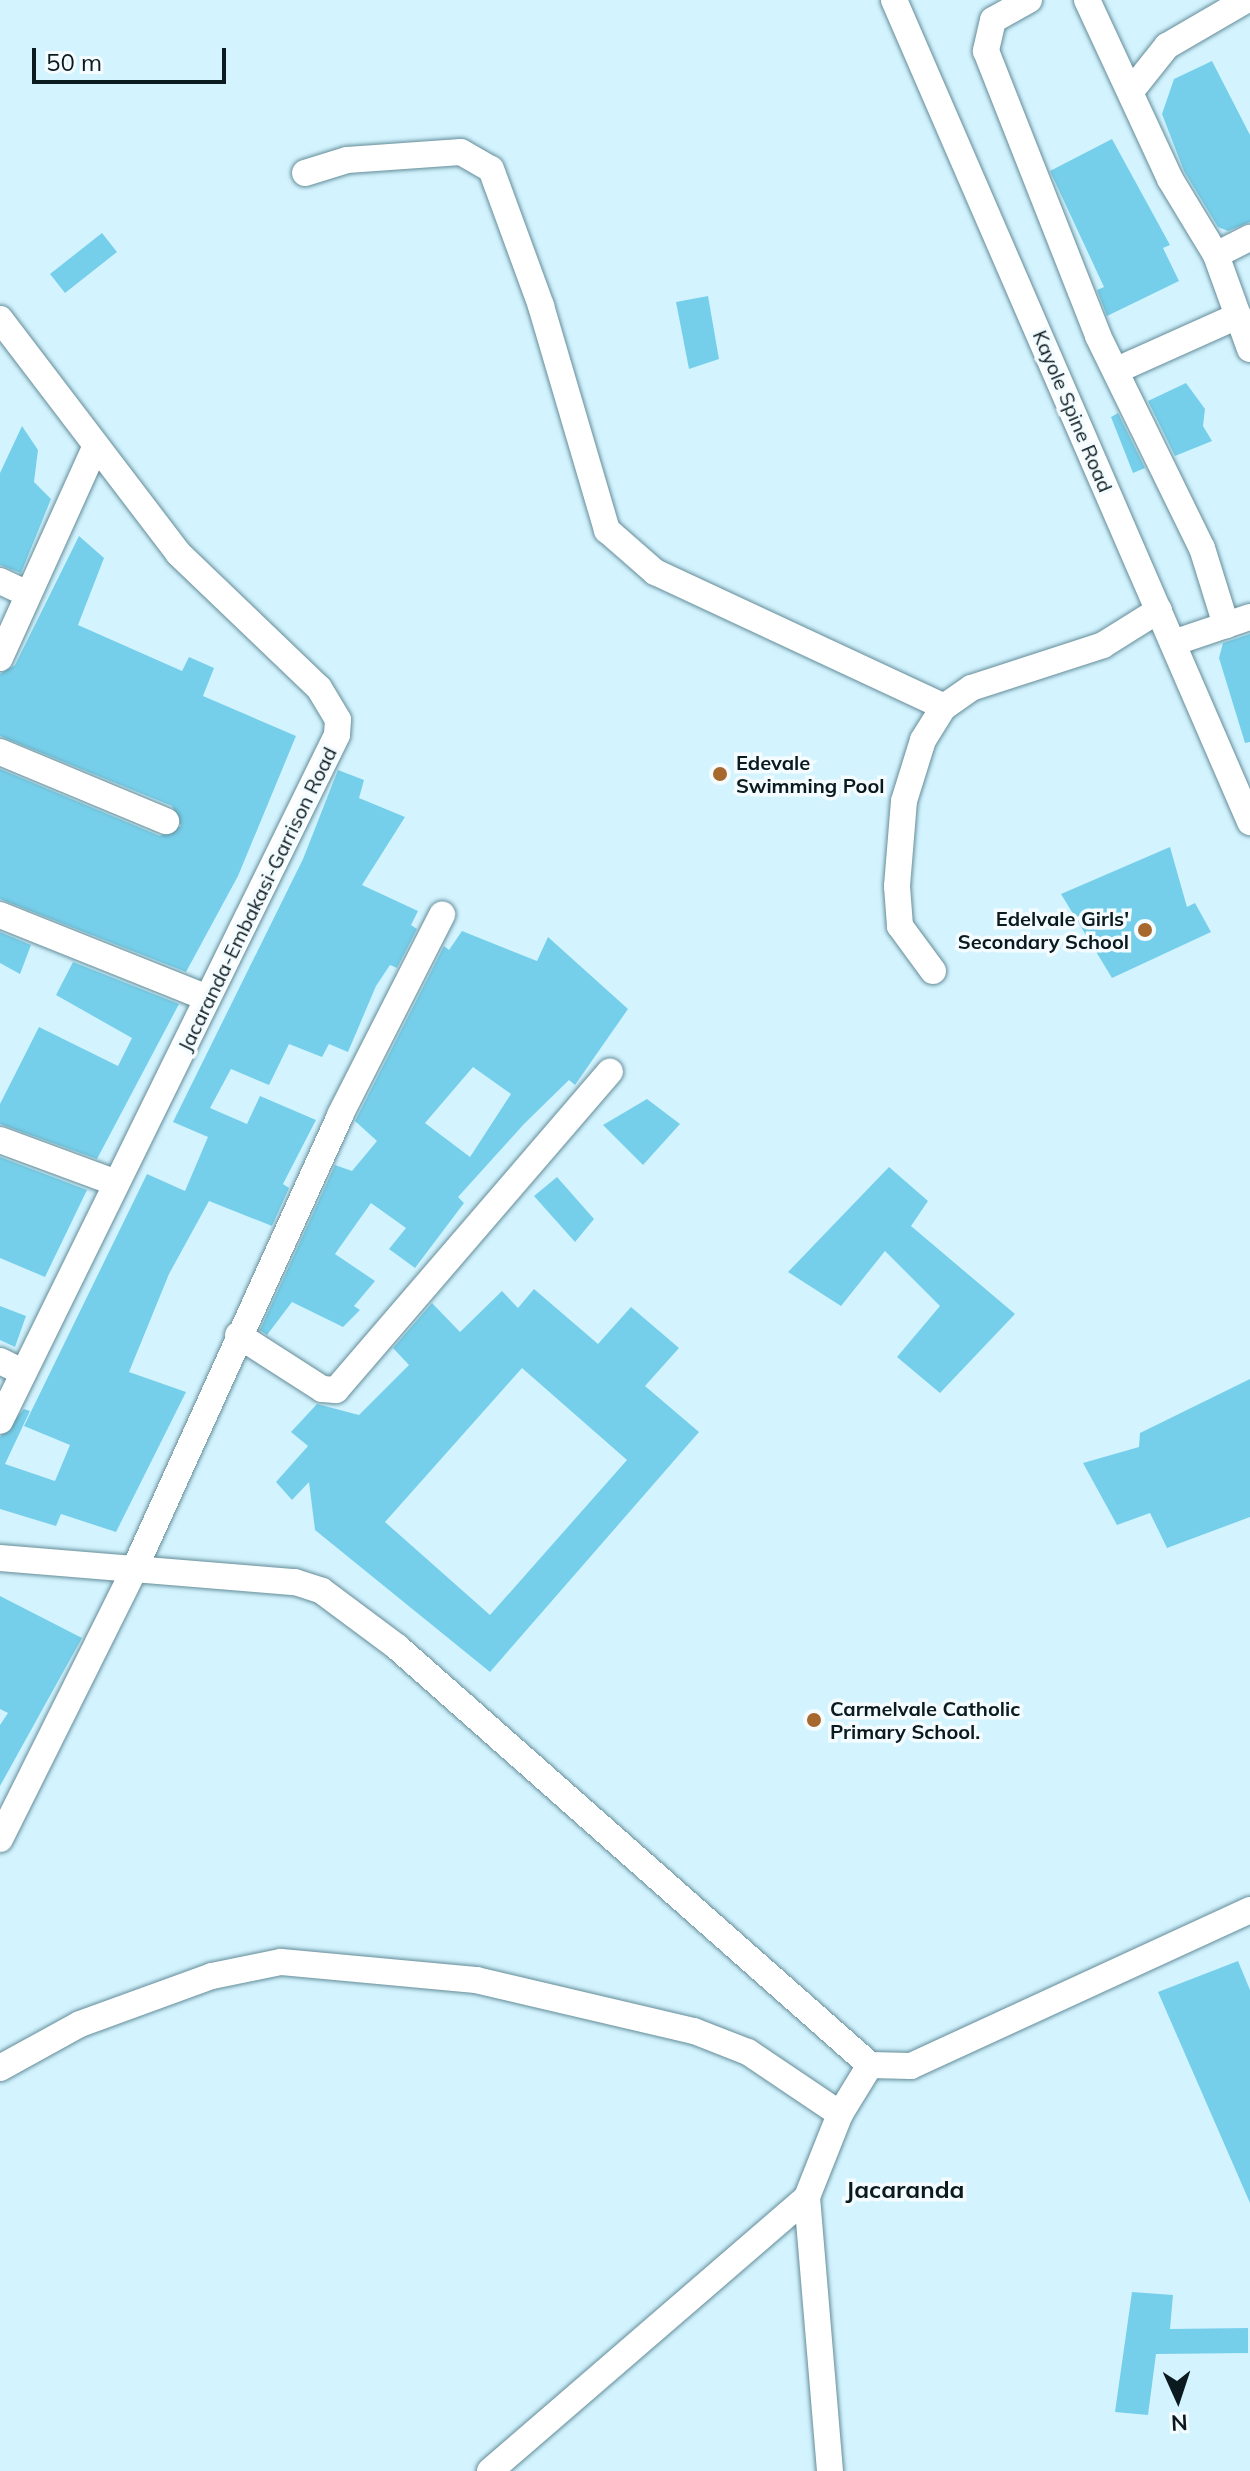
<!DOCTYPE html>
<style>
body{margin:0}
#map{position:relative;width:1250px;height:2471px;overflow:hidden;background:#d3f4ff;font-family:Mulish,sans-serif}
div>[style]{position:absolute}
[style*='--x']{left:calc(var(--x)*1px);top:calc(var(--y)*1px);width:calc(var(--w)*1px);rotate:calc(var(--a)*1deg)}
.building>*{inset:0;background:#76cfea}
.roads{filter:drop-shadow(0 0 2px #648c98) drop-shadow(0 0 2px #648c98)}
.minor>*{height:26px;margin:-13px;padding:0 13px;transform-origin:13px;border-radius:13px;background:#fff}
.dots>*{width:22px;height:22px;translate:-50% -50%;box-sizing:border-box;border:4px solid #f4fcff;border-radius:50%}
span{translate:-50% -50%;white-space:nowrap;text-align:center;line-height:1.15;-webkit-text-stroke:7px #f4fcff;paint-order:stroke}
.street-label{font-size:20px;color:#0a1a1f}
.poi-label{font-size:20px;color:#0a1a1f;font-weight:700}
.left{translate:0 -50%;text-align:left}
.right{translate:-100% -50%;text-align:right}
.quarter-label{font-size:24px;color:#0a1a1f;font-weight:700}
.north{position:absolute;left:1138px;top:2359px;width:80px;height:80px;-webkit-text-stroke:6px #f4fcff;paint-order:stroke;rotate:177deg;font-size:22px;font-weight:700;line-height:32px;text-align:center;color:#0a1a1f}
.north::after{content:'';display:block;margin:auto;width:28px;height:36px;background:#0a1a1f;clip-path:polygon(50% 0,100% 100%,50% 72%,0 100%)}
.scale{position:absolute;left:32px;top:48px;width:194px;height:36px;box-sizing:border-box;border:4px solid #0a1a1f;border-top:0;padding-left:10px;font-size:24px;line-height:28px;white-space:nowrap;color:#0a1a1f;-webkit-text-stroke:6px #f4fcff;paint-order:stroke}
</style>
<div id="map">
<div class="building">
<div style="clip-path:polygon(1212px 61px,1250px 135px,1250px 222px,1228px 231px,1218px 227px,1184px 171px,1162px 114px,1174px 79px)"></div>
<div style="clip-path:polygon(1112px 139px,1170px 245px,1163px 248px,1179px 281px,1107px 316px,1097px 290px,1104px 287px,1050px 171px)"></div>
<div style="clip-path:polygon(102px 233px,117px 252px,65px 293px,50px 274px)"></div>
<div style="clip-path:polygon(708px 296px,719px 359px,689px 369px,676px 302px)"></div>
<div style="clip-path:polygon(1186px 383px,1205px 409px,1203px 426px,1212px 441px,1175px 456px,1148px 401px)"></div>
<div style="clip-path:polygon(1118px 413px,1145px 468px,1133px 473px,1111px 417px)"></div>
<div style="clip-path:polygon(22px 426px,38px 450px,34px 482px,51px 499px,21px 573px,0 565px,0 473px)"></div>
<div style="clip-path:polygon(79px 536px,104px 558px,78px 625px,182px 671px,189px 657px,214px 668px,203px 696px,296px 736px,238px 876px,186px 972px,0 899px,0 769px,160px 836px,181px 826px,172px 806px,0 736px,0 674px,15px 665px)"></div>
<div style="clip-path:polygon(1250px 634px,1250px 742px,1245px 743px,1219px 658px,1223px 643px)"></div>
<div style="clip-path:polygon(338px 770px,364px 780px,359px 798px,405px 817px,362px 885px,418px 911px,411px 925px,417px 929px,397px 968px,390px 965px,376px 986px,348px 1052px,329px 1044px,322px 1057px,289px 1044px,269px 1085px,231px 1069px,210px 1108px,247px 1124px,260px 1096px,316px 1120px,283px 1184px,289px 1188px,272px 1226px,209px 1201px,169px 1274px,129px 1372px,186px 1392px,116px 1532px,61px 1514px,56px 1526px,0 1509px,0 1437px,24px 1409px,30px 1411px,5px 1464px,55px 1481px,70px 1445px,24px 1426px,147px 1174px,185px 1191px,208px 1137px,173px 1122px,303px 859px)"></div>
<div style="clip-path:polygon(1170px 847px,1187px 907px,1195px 903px,1211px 932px,1112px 978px,1061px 894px)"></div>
<div style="clip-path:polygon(evenodd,462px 931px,537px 961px,548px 937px,628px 1009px,575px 1085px,569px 1080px,524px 1124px,458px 1197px,464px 1203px,415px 1268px,389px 1249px,406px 1228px,371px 1203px,335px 1254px,375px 1281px,354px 1306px,360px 1310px,343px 1327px,292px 1302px,267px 1335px,260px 1330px,335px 1165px,352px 1171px,377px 1141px,355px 1121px,444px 946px,449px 950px,462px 931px,473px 1067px,511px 1094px,470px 1157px,425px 1123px,473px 1067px)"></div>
<div style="clip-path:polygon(0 932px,31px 945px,20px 974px,0 963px)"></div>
<div style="clip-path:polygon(73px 962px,179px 1004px,97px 1159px,0 1124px,0 1104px,39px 1027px,118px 1066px,132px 1038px,56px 995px)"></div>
<div style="clip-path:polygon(647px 1099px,680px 1124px,643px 1165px,603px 1125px)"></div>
<div style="clip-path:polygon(0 1157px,87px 1190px,45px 1277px,0 1258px)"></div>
<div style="clip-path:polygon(889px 1167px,928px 1201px,911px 1226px,1015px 1314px,940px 1393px,897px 1357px,940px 1306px,885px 1251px,841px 1306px,788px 1272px)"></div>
<div style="clip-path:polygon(557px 1177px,594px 1219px,575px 1242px,534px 1196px)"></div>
<div style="clip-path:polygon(evenodd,534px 1289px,598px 1344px,631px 1307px,679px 1348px,645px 1386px,699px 1432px,490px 1672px,315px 1530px,309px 1482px,292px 1500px,276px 1482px,308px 1446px,291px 1432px,317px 1404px,359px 1415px,409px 1365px,393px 1348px,432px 1303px,460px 1332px,502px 1291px,518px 1308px,534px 1289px,522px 1368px,627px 1460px,490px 1615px,385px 1522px,522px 1368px)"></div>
<div style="clip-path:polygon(0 1306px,26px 1316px,15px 1347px,0 1340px)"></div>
<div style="clip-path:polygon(1250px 1379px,1250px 1517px,1167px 1548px,1150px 1513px,1117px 1525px,1083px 1463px,1139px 1447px,1140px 1433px)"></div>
<div style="clip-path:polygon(0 1596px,82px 1638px,0 1786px,0 1725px,8px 1713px,0 1709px)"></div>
<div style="clip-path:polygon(1238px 1961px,1250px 1990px,1250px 2203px,1158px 1992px)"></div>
<div style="clip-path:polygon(1132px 2292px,1173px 2295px,1170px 2329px,1248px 2328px,1248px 2353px,1156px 2354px,1148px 2415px,1115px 2412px)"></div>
</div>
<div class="roads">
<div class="minor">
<div style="--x:894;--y:0;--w:896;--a:66.58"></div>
<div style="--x:1029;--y:0;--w:41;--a:150.9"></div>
<div style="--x:993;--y:20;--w:32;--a:103"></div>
<div style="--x:986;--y:51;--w:306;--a:68.5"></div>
<div style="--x:1098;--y:336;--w:236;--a:63.9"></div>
<div style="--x:1202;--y:548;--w:81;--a:72.7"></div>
<div style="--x:1087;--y:0;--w:197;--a:65.1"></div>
<div style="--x:1170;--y:179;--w:89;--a:58.8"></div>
<div style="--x:1216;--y:255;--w:100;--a:70.1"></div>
<div style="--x:1131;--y:91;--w:58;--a:-51.3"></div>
<div style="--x:1167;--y:46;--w:91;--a:-30.2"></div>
<div style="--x:305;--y:173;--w:44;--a:-17.2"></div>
<div style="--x:347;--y:160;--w:114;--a:-4"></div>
<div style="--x:461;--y:152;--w:34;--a:30"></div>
<div style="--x:491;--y:169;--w:146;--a:69.9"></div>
<div style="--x:541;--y:306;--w:234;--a:73.6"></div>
<div style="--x:607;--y:530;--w:64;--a:41.2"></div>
<div style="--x:655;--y:572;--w:319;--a:25"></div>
<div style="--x:944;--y:707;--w:33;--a:-35"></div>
<div style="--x:971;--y:688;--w:139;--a:-18"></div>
<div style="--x:1103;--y:645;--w:66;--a:-32"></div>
<div style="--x:1216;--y:255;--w:38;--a:-27"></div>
<div style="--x:0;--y:319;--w:294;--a:52.7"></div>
<div style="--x:178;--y:553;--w:195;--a:43.8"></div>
<div style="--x:319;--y:688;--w:37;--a:59"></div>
<div style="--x:338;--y:720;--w:15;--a:94"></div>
<div style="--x:337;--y:735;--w:764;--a:116.16"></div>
<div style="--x:1117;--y:370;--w:133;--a:-24.1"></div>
<div style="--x:0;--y:581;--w:26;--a:25"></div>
<div style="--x:1173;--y:643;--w:81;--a:-18.7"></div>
<div style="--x:0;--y:658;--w:230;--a:-65.7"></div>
<div style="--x:0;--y:752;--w:180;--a:22.6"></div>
<div style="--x:0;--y:915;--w:223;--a:21.8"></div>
<div style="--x:933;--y:971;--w:56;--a:-126.3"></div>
<div style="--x:900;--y:926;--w:40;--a:-94.3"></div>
<div style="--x:897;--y:886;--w:85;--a:-85.3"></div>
<div style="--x:904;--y:801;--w:64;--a:-72.7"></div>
<div style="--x:923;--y:740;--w:39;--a:-58"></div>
<div style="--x:0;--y:1140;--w:124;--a:20.3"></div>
<div style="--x:238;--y:1335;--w:100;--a:32.7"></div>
<div style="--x:322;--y:1389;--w:14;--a:4"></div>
<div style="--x:336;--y:1390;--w:420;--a:-49.3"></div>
<div style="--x:0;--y:1361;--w:25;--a:26"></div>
<div style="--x:0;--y:1558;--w:296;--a:4.7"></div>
<div style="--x:295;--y:1582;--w:28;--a:18"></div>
<div style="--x:322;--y:1591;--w:94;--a:36.7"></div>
<div style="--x:397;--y:1647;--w:631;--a:41.47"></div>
<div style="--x:870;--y:2065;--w:41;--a:1.4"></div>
<div style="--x:911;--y:2066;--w:373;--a:-24.7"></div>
<div style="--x:0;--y:1839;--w:301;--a:-63.5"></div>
<div style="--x:134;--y:1570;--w:499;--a:-65.6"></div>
<div style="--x:340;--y:1115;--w:225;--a:-63"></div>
<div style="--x:0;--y:2068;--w:91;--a:-28.8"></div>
<div style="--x:80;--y:2024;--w:140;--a:-20"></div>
<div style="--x:212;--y:1976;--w:70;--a:-11.5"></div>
<div style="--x:281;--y:1962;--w:196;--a:5.3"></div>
<div style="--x:476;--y:1980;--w:224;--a:13.2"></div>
<div style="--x:694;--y:2031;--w:58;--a:21.3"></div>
<div style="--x:748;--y:2052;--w:111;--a:34"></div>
<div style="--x:490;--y:2471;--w:419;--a:-40.8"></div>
<div style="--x:830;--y:2471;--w:275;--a:-94.8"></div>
<div style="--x:807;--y:2197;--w:89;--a:-68.3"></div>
<div style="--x:840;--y:2114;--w:57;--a:-58.5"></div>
</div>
</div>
<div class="dots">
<div style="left:720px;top:774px;background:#a6682d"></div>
<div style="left:1145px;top:930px;background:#a6682d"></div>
<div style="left:814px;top:1720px;background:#a6682d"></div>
</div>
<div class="street-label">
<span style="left:1073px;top:411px;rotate:67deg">Kayole Spine Road</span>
<span style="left:257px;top:899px;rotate:-64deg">Jacaranda-Embakasi-Garrison Road</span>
</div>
<div class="poi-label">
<span class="left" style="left:736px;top:774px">Edevale<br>Swimming Pool</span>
<span class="right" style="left:1129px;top:930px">Edelvale Girls'<br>Secondary School</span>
<span class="left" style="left:830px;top:1720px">Carmelvale Catholic<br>Primary School.</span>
</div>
<div class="quarter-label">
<span style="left:905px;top:2190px">Jacaranda</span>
</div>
<div class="north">N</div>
<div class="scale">50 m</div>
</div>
